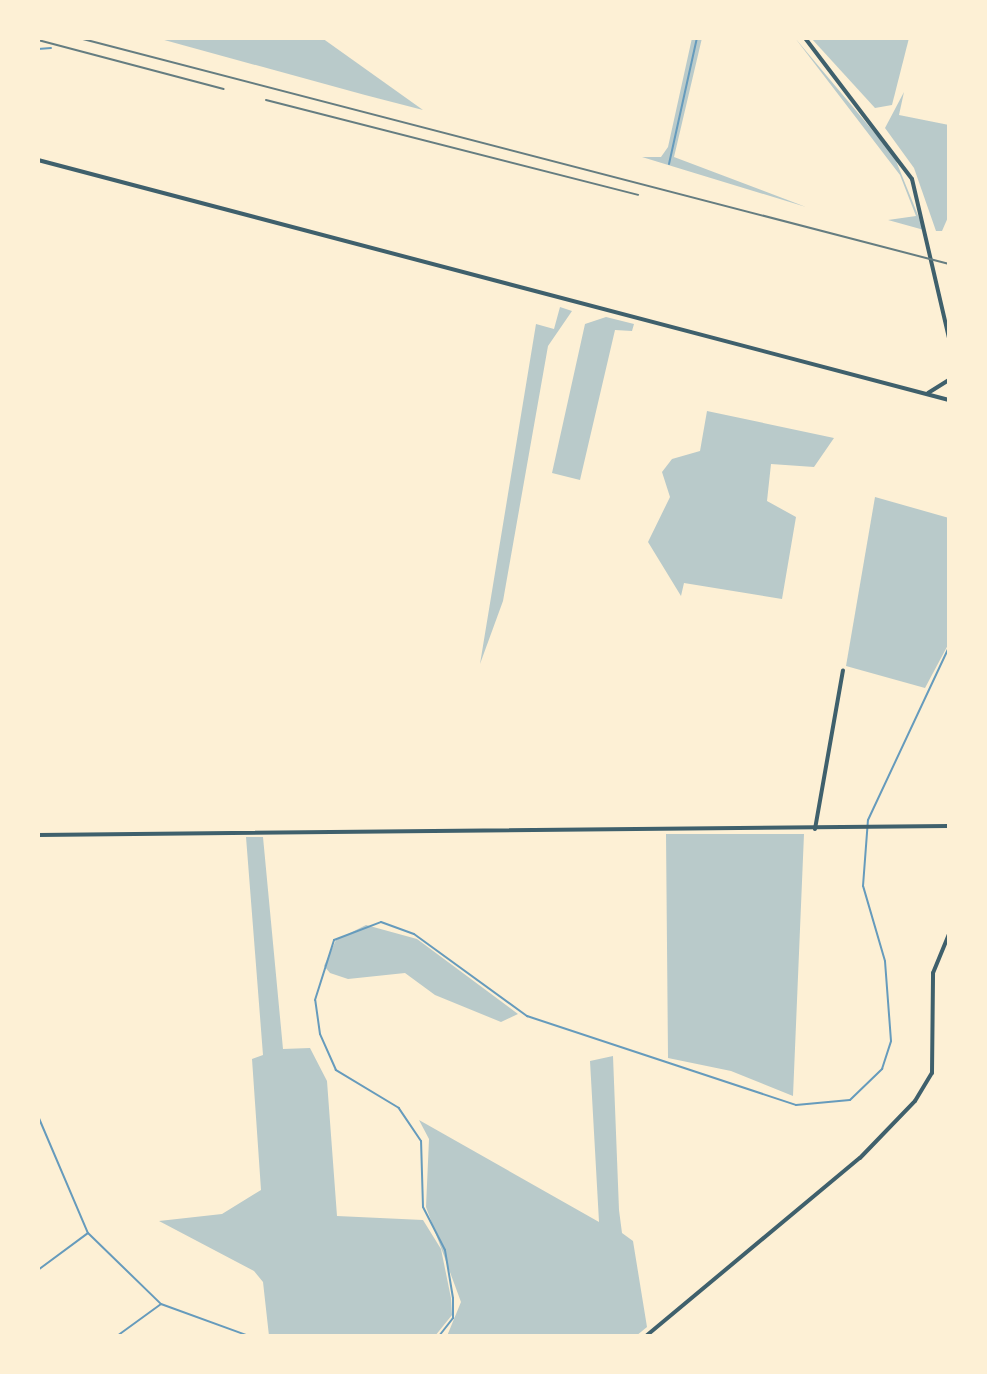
<!DOCTYPE html>
<style>
body{margin:0}
#map{position:relative;width:987px;height:1374px;overflow:hidden;background:#fdf0d5;font-family:"Sofia Sans Condensed",sans-serif}
div>[style]{position:absolute}
[style*='--x']{left:calc(var(--x)*1px);top:calc(var(--y)*1px);width:calc(var(--w)*1px);rotate:calc(var(--a)*1deg)}
.green>*{inset:0;background:#b9caca}
.stream>*{height:2px;margin:-1px;padding:0 1px;transform-origin:1px;border-radius:1px;background:#669bbc}
.minor>*{height:4px;margin:-2px;padding:0 2px;transform-origin:2px;border-radius:2px;background:#3f606c}
.tertiary>*{height:4px;margin:-2px;padding:0 2px;transform-origin:2px;border-radius:2px;background:#3f606c}
.rail>*{height:2px;margin:-1px;padding:0 1px;transform-origin:1px;border-radius:1px;background:#657d81}
span{translate:-50% -50%;white-space:nowrap;text-align:center;line-height:1.15;-webkit-text-stroke:6px #fdf0d5;paint-order:stroke}
.frame{position:absolute;inset:0;border:40px solid #fdf0d5;pointer-events:none}
</style>
<div id="map">
<div class="green">
<div style="clip-path:polygon(157px 38px,322px 38px,423px 110px,365px 95px)"></div>
<div style="clip-path:polygon(692px 38px,702px 38px,674px 157px,806px 207px,642px 157px,661px 157px,668px 147px)"></div>
<div style="clip-path:polygon(795px 38px,894px 156px,924px 230px,888px 220px,916px 216px,900px 175px)"></div>
<div style="clip-path:polygon(811px 38px,909px 38px,892px 105px,875px 108px)"></div>
<div style="clip-path:polygon(904px 92px,899px 115px,949px 125px,949px 215px,942px 231px,936px 231px,914px 168px,885px 128px)"></div>
<div style="clip-path:polygon(560px 307px,572px 311px,548px 346px,503px 601px,480px 664px,536px 324px,554px 329px)"></div>
<div style="clip-path:polygon(606px 317px,634px 324px,632px 331px,615px 330px,580px 480px,552px 473px,585px 324px)"></div>
<div style="clip-path:polygon(707px 411px,834px 438px,814px 467px,771px 464px,767px 501px,796px 517px,782px 599px,684px 583px,681px 596px,648px 542px,670px 497px,662px 472px,672px 459px,700px 451px)"></div>
<div style="clip-path:polygon(875px 497px,949px 518px,949px 643px,925px 688px,846px 666px)"></div>
<div style="clip-path:polygon(666px 834px,804px 834px,793px 1096px,731px 1071px,668px 1058px)"></div>
<div style="clip-path:polygon(246px 837px,263px 837px,283px 1049px,310px 1048px,327px 1081px,337px 1216px,423px 1220px,441px 1249px,451px 1298px,452px 1315px,435px 1336px,269px 1336px,263px 1282px,254px 1271px,159px 1221px,222px 1214px,261px 1190px,252px 1059px,263px 1055px)"></div>
<div style="clip-path:polygon(366px 925px,417px 939px,518px 1014px,501px 1022px,435px 995px,405px 973px,348px 979px,330px 973px,324px 966px,336px 940px)"></div>
<div style="clip-path:polygon(613px 1056px,619px 1210px,622px 1233px,633px 1241px,647px 1327px,636px 1336px,447px 1336px,461px 1302px,426px 1207px,429px 1139px,419px 1120px,599px 1222px,590px 1061px)"></div>
</div>
<div class="stream">
<div style="--x:38;--y:49;--w:13;--a:-4"></div>
<div style="--x:669;--y:164;--w:129;--a:-77.5"></div>
<div style="--x:38;--y:1116;--w:127;--a:66.9"></div>
<div style="--x:88;--y:1233;--w:102;--a:44.2"></div>
<div style="--x:38;--y:1270;--w:62;--a:-36.5"></div>
<div style="--x:117;--y:1336;--w:54;--a:-36"></div>
<div style="--x:161;--y:1304;--w:94;--a:20"></div>
<div style="--x:439;--y:1336;--w:23;--a:-52"></div>
<div style="--x:453;--y:1318;--w:20;--a:-90"></div>
<div style="--x:453;--y:1298;--w:49;--a:-99.5"></div>
<div style="--x:445;--y:1250;--w:48;--a:-117.1"></div>
<div style="--x:423;--y:1207;--w:66;--a:-91.7"></div>
<div style="--x:421;--y:1141;--w:40;--a:-124"></div>
<div style="--x:399;--y:1108;--w:74;--a:-148.9"></div>
<div style="--x:336;--y:1070;--w:39;--a:-114"></div>
<div style="--x:320;--y:1034;--w:34;--a:-98"></div>
<div style="--x:315;--y:1000;--w:63;--a:-72.4"></div>
<div style="--x:334;--y:940;--w:50;--a:-21"></div>
<div style="--x:381;--y:922;--w:35;--a:20"></div>
<div style="--x:414;--y:934;--w:140;--a:36"></div>
<div style="--x:527;--y:1016;--w:283;--a:18.3"></div>
<div style="--x:796;--y:1105;--w:54;--a:-5.3"></div>
<div style="--x:850;--y:1100;--w:45;--a:-44.1"></div>
<div style="--x:882;--y:1069;--w:29;--a:-72"></div>
<div style="--x:891;--y:1041;--w:80;--a:-94.3"></div>
<div style="--x:885;--y:961;--w:78;--a:-106.3"></div>
<div style="--x:863;--y:886;--w:66;--a:-85.7"></div>
<div style="--x:868;--y:820;--w:191;--a:-64.9"></div>
</div>
<div class="minor">
<div style="--x:815;--y:829;--w:161;--a:-80"></div>
<div style="--x:38;--y:835;--w:911;--a:-0.57"></div>
<div style="--x:646;--y:1336;--w:278;--a:-39.8"></div>
<div style="--x:860;--y:1158;--w:79;--a:-46"></div>
<div style="--x:915;--y:1101;--w:33;--a:-59"></div>
<div style="--x:932;--y:1073;--w:100;--a:-89.4"></div>
<div style="--x:933;--y:973;--w:42;--a:-67.7"></div>
</div>
<div class="tertiary">
<div style="--x:805;--y:38;--w:177;--a:52.8"></div>
<div style="--x:912;--y:179;--w:163;--a:76.9"></div>
<div style="--x:38;--y:160;--w:942;--a:14.76"></div>
<div style="--x:928;--y:393;--w:25;--a:-32"></div>
</div>
<div class="rail">
<div style="--x:79;--y:38;--w:899;--a:14.56"></div>
<div style="--x:38;--y:40;--w:192;--a:14.8"></div>
<div style="--x:266;--y:100;--w:384;--a:14.3"></div>
</div>
<div class="frame"></div>
</div>
